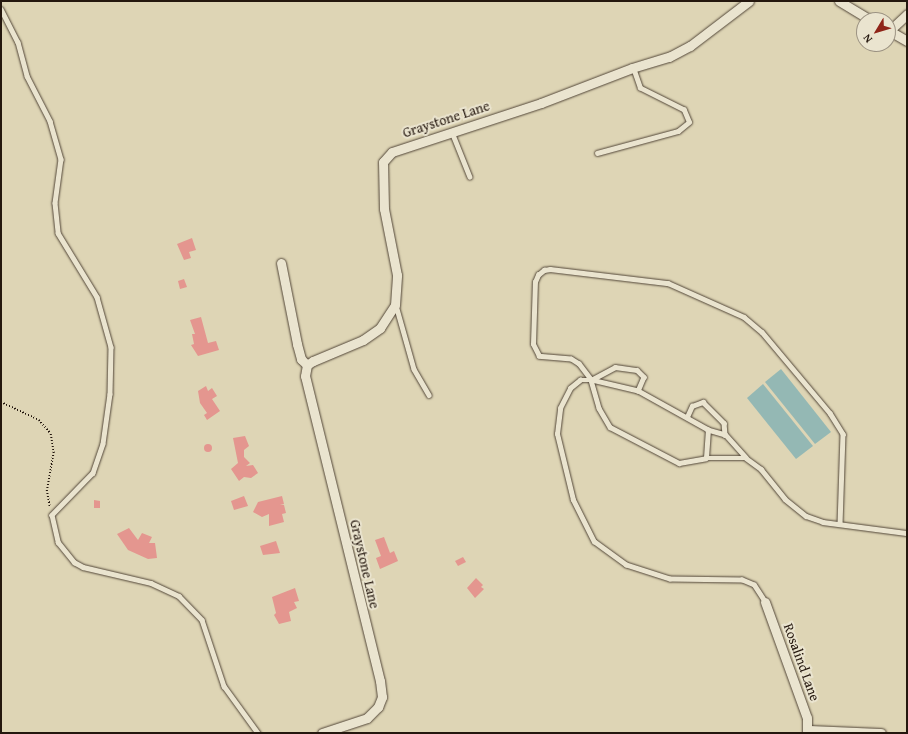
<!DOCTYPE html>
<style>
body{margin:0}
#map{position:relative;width:908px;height:734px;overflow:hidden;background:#ded5b5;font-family:"Gentium Book Plus",serif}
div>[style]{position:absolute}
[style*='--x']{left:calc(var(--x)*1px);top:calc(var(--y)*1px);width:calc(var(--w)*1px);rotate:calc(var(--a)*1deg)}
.water>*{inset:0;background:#94b8b4}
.building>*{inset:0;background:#e4968f}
.round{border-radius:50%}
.path>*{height:1.5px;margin-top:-0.75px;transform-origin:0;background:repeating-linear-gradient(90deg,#24170e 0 1px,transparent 0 3px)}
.roads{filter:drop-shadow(0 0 1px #524638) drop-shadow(0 0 1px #524638)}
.service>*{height:4.5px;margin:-2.25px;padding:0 2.25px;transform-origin:2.25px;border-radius:2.25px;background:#eae4cf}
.minor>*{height:9px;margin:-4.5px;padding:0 4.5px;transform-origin:4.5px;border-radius:4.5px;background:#eae4cf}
span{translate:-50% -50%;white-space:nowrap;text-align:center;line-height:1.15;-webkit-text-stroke:4px #eae4cf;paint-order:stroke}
.street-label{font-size:14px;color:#24170e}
.frame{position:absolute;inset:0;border:2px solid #24170e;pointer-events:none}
.north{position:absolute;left:856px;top:12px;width:40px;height:40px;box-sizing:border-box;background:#eae4cf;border:1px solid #9b9282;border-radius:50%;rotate:232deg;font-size:11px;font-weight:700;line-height:16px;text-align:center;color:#24170e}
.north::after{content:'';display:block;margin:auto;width:14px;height:18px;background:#8f2418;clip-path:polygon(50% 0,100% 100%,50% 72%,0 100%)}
</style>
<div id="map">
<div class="water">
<div style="clip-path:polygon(781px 369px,831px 432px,815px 444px,765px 382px)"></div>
<div style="clip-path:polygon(763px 384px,813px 446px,796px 459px,747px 398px)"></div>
</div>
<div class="building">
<div style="clip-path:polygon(192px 238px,196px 250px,189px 252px,191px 258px,184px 260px,177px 244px)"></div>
<div style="clip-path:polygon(184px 279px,187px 287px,180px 289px,178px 281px)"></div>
<div style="clip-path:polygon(201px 317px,208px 343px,216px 341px,219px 350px,198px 356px,191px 345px,194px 344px,192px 334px,195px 334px,190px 320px)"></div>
<div style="clip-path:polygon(206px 386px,208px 391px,212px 388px,217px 396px,212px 399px,220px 411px,207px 420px,204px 415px,207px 413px,200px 403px,198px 391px)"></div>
<div style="clip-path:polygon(245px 436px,249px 446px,244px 450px,244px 457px,250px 463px,246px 466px,253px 465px,258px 473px,251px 478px,244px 477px,239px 481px,231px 469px,238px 463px,233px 438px)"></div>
<div class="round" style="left:204px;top:444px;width:8px;height:8px"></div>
<div style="clip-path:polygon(244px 496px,248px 506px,234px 510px,231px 501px)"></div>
<div style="clip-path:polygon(282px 496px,284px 504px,280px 505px,284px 505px,286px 513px,282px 514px,284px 522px,269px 526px,269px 514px,262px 517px,253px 512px,258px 502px)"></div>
<div style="clip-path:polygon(94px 500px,100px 501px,100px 508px,94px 508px)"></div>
<div style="clip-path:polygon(129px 528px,138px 540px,142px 533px,152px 537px,149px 543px,155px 543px,157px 558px,148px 559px,128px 550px,117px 534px)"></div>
<div style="clip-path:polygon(384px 537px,390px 553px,394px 551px,398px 561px,380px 569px,376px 558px,381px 556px,375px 540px)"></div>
<div style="clip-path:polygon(276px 541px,280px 553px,263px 555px,260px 546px)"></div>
<div style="clip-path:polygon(463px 557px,466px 562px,458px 566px,455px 561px)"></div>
<div style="clip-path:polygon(476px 578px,483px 585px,481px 587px,484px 589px,475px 598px,467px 588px)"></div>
<div style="clip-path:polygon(295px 588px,299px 601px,294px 602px,297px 608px,289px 612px,291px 621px,279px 624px,274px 615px,276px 613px,272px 597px)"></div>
</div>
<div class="path">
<div style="--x:1;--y:402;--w:42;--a:25.3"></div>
<div style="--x:39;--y:420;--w:18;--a:49"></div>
<div style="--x:51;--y:434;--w:18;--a:81"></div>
<div style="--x:54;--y:452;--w:39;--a:100"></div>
<div style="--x:47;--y:490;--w:17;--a:80"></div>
</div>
<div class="roads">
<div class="service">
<div style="--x:1;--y:9;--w:37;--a:63"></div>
<div style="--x:18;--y:42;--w:35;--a:75"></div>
<div style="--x:27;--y:76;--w:51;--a:62.9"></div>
<div style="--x:50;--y:121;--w:40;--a:74"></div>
<div style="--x:61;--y:159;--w:44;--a:97.8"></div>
<div style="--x:55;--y:203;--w:30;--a:84"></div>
<div style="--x:58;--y:233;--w:75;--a:58.6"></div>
<div style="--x:97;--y:297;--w:52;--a:74.4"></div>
<div style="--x:111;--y:347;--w:47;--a:91.2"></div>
<div style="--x:110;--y:394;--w:50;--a:98"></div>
<div style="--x:103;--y:444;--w:31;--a:109"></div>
<div style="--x:93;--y:473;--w:59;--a:134.3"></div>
<div style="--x:52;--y:515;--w:28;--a:77"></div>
<div style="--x:58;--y:542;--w:26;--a:51"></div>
<div style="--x:74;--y:562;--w:10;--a:29"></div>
<div style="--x:83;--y:567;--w:70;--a:13.2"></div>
<div style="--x:151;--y:583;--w:31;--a:25"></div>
<div style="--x:179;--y:596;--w:33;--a:46"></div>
<div style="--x:202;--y:620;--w:70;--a:71.6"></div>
<div style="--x:224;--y:686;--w:58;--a:54.1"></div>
<div style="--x:452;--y:132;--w:48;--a:68.2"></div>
<div style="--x:597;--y:153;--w:84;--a:-15.2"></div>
<div style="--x:678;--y:131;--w:14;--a:-39"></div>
<div style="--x:689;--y:122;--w:13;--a:-113"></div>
<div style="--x:684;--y:110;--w:49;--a:-153.4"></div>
<div style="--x:640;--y:88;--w:21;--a:-109"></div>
<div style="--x:396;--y:305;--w:66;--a:74.3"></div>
<div style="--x:414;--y:369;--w:30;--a:60"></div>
<div style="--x:591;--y:380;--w:27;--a:-28"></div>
<div style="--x:615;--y:367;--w:22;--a:8"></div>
<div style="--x:637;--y:370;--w:10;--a:45"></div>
<div style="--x:644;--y:377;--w:15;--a:113"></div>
<div style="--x:687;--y:417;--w:12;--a:-66"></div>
<div style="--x:692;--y:406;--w:12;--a:-20"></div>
<div style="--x:703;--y:402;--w:30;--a:45"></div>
<div style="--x:724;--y:423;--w:12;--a:85"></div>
<div style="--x:706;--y:458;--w:28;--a:-86"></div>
<div style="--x:746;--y:458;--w:31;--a:-132"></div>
<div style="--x:725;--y:435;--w:18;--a:-164"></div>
<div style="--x:708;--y:430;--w:80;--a:-150.9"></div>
<div style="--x:638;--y:391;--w:48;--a:-166.8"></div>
<div style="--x:591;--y:380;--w:20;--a:-127"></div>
<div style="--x:579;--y:364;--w:9;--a:-148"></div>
<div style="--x:571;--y:359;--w:32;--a:-175"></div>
<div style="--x:539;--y:356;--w:13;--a:-117"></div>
<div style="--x:533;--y:344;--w:62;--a:-88.2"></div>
<div style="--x:535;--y:282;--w:8;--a:-67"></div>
<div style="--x:538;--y:275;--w:8;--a:-40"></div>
<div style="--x:544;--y:270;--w:6;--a:-9"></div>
<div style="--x:550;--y:269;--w:119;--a:6.8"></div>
<div style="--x:668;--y:283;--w:83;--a:24.1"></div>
<div style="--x:744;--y:317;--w:23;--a:40"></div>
<div style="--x:762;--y:332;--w:106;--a:50"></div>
<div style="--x:830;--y:413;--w:25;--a:58"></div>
<div style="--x:843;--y:434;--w:90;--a:91.9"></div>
<div style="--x:765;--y:602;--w:20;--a:-123"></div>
<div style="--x:754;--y:585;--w:13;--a:-157"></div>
<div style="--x:742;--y:580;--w:72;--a:-179.2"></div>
<div style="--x:670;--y:579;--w:46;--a:-162.3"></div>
<div style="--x:626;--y:565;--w:39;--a:-144"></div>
<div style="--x:594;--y:542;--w:47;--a:-116.6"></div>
<div style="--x:573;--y:500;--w:68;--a:-103.6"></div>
<div style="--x:557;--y:434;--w:26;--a:-83"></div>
<div style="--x:560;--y:408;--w:22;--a:-63"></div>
<div style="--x:570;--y:388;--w:13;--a:-39"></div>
<div style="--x:580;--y:380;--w:11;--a:0"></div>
<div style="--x:591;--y:380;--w:29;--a:74"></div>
<div style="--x:599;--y:408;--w:22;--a:60"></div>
<div style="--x:610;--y:427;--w:78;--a:27.6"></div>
<div style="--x:679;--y:463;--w:27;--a:-10"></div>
<div style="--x:706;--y:458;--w:40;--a:0"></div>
<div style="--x:746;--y:458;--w:19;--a:36"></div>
<div style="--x:761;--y:469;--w:38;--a:51"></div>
<div style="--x:785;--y:499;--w:27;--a:39"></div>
<div style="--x:806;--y:516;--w:18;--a:19"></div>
<div style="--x:823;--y:522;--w:85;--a:7.5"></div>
</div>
<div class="minor">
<div style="--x:839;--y:1;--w:37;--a:31"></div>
<div style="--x:888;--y:30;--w:22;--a:30"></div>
<div style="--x:889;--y:31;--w:25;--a:-43"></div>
<div style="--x:281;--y:263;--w:83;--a:78.8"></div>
<div style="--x:297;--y:344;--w:16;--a:75"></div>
<div style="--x:301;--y:359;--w:8;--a:45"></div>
<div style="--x:765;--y:602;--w:123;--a:70.1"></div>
<div style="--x:807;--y:718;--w:15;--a:90"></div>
<div style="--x:808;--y:730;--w:73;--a:2.4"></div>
<div style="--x:322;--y:733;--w:47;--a:-18.4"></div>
<div style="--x:367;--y:718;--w:16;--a:-45"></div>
<div style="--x:378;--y:707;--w:11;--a:-68"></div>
<div style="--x:382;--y:697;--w:16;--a:-97"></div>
<div style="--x:380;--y:681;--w:314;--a:-103.8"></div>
<div style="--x:305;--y:376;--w:11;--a:-80"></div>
<div style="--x:307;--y:365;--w:7;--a:-34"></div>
<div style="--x:313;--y:361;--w:54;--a:-22.8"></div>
<div style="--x:363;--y:340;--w:21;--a:-35"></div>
<div style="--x:380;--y:328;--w:27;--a:-57"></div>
<div style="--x:395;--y:305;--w:30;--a:-86"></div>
<div style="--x:397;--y:275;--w:67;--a:-101.1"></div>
<div style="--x:384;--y:209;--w:47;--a:-91.2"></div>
<div style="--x:383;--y:162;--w:13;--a:-48"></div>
<div style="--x:392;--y:152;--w:157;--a:-18.2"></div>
<div style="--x:541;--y:103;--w:97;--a:-21"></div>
<div style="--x:632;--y:68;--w:39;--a:-17"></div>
<div style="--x:669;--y:57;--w:24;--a:-28"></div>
<div style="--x:690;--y:46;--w:74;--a:-37.3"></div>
</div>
</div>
<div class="street-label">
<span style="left:446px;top:119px;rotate:-18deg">Graystone Lane</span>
<span style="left:365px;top:564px;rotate:77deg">Graystone Lane</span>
<span style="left:802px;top:662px;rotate:70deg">Rosalind Lane</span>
</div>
<div class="frame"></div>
<div class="north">N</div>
</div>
